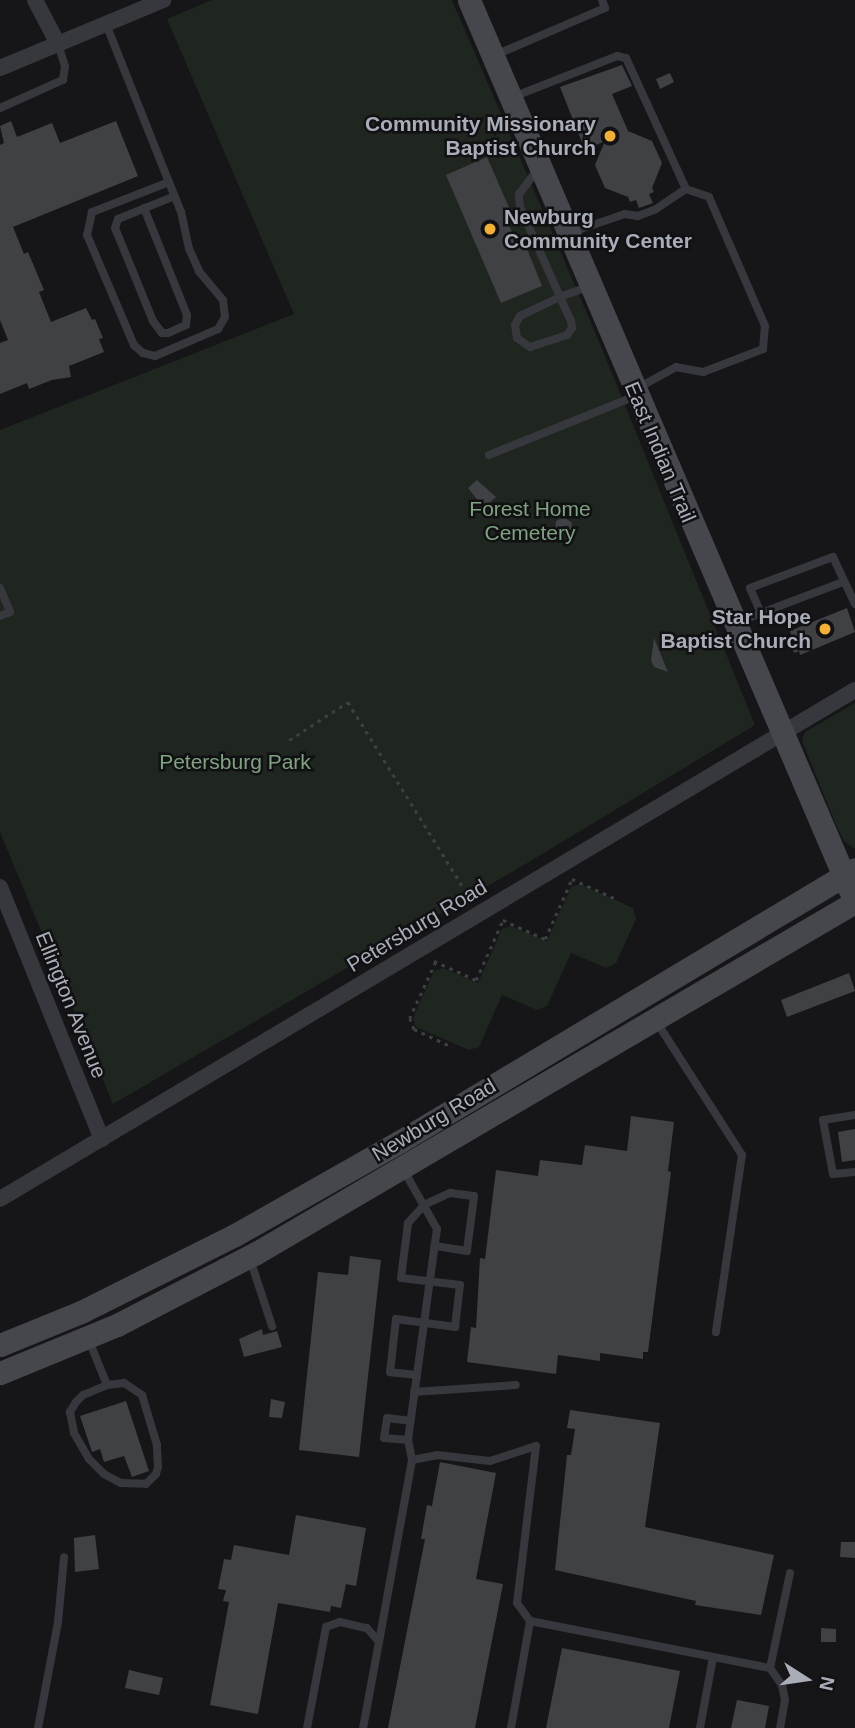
<!DOCTYPE html>
<style>
body{margin:0}
#map{position:relative;width:855px;height:1728px;overflow:hidden;background:#161618;font-family:Helvetica,sans-serif}
div>[style]{position:absolute}
[style*='--x']{left:calc(var(--x)*1px);top:calc(var(--y)*1px);width:calc(var(--w)*1px);rotate:calc(var(--a)*1deg)}
.green>*{inset:0;background:#1e261f}
.building>*{inset:0;background:#404145}
.path>*{height:2.5px;margin-top:-1.25px;transform-origin:0;background:repeating-linear-gradient(90deg,#3d3f44 0 3.5px,transparent 0 8.5px)}
.service>*{height:8px;margin:-4px;padding:0 4px;transform-origin:4px;border-radius:4px;background:#37383d}
.minor>*{height:16px;margin:-8px;padding:0 8px;transform-origin:8px;border-radius:8px;background:#37383d}
.secondary>*{height:23px;margin:-11.5px;padding:0 11.5px;transform-origin:11.5px;border-radius:11.5px;background:#45474d}
.dots>*{width:19px;height:19px;translate:-50% -50%;box-sizing:border-box;border:4px solid #111113;border-radius:50%}
span{translate:-50% -50%;white-space:nowrap;text-align:center;line-height:1.15;-webkit-text-stroke:5px #111113;paint-order:stroke}
.poi-label{font-size:21px;color:#a8adb8;font-weight:700}
.right{translate:-100% -50%;text-align:right}
.left{translate:0 -50%;text-align:left}
.street-label{font-size:21px;color:#a8adb8}
.park-label{font-size:21px;color:#7fa381}
.north{position:absolute;left:771px;top:1644px;width:70px;height:70px;-webkit-text-stroke:5px #111113;paint-order:stroke;rotate:102deg;font-size:19px;font-weight:700;line-height:28px;text-align:center;color:#a8adb8}
.north::after{content:'';display:block;margin:auto;width:24px;height:32px;background:#a8adb8;clip-path:polygon(50% 0,100% 100%,50% 72%,0 100%)}
</style>
<div id="map">
<div class="green">
<div style="clip-path:polygon(212px 0,452px 0,598px 339px,755px 725px,534px 859px,113px 1104px,0 832px,0 430px,294px 314px,167px 19px)"></div>
<div style="clip-path:polygon(855px 703px,855px 849px,844px 841px,836px 825px,802px 741px,805px 732px)"></div>
<div style="clip-path:polygon(580px 884px,633px 908px,636px 919px,616px 963px,606px 968px,571px 953px,547px 1006px,537px 1010px,502px 995px,479px 1047px,469px 1050px,416px 1027px,413px 1018px,434px 971px,443px 968px,478px 983px,502px 929px,511px 926px,547px 941px,571px 887px)"></div>
</div>
<div class="building">
<div style="clip-path:polygon(622px 65px,632px 86px,612px 94px,628px 131px,652px 141px,662px 163px,652px 188px,654px 192px,649px 194px,653px 203px,639px 208px,636px 200px,630px 202px,628px 197px,605px 188px,595px 165px,605px 141px,585px 150px,560px 87px)"></div>
<div style="clip-path:polygon(670px 73px,674px 82px,660px 89px,656px 79px)"></div>
<div style="clip-path:polygon(11px 121px,17px 137px,52px 123px,60px 143px,116px 121px,138px 176px,13px 227px,24px 254px,28px 252px,44px 290px,39px 292px,51px 322px,86px 308px,92px 320px,95px 319px,103px 338px,99px 339px,104px 352px,69px 366px,71px 377px,52px 380px,29px 389px,27px 383px,0 394px,0 343px,8px 340px,0 320px,0 145px,4px 143px,0 126px)"></div>
<div style="clip-path:polygon(487px 157px,511px 212px,505px 215px,516px 242px,523px 239px,542px 286px,501px 303px,446px 175px)"></div>
<div style="clip-path:polygon(477px 480px,496px 497px,484px 508px,468px 488px)"></div>
<div style="clip-path:polygon(564px 517px,572px 523px,571px 532px,562px 536px,555px 531px,556px 521px)"></div>
<div style="clip-path:polygon(847px 608px,855px 632px,800px 655px,799px 651px,794px 653px,788px 638px,792px 637px,790px 631px)"></div>
<div style="clip-path:polygon(654px 638px,668px 672px,654px 667px,651px 660px)"></div>
<div style="clip-path:polygon(849px 973px,855px 991px,787px 1017px,781px 1000px)"></div>
<div style="clip-path:polygon(631px 1116px,674px 1122px,668px 1171px,671px 1172px,648px 1352px,643px 1352px,643px 1359px,600px 1353px,600px 1361px,558px 1355px,556px 1374px,467px 1362px,471px 1327px,476px 1328px,480px 1258px,485px 1259px,496px 1170px,538px 1176px,540px 1160px,582px 1165px,585px 1145px,627px 1151px)"></div>
<div style="clip-path:polygon(855px 1129px,855px 1160px,842px 1162px,838px 1132px)"></div>
<div style="clip-path:polygon(350px 1256px,381px 1260px,359px 1457px,299px 1450px,318px 1272px,348px 1275px)"></div>
<div style="clip-path:polygon(262px 1329px,263px 1335px,277px 1331px,282px 1347px,244px 1357px,239px 1339px)"></div>
<div style="clip-path:polygon(271px 1399px,285px 1402px,282px 1418px,269px 1417px)"></div>
<div style="clip-path:polygon(126px 1401px,149px 1471px,132px 1477px,124px 1456px,104px 1462px,100px 1449px,92px 1452px,80px 1416px)"></div>
<div style="clip-path:polygon(570px 1410px,660px 1423px,645px 1527px,774px 1555px,761px 1615px,695px 1605px,696px 1601px,555px 1570px,567px 1455px,571px 1455px,575px 1429px,567px 1428px)"></div>
<div style="clip-path:polygon(440px 1462px,496px 1473px,476px 1579px,503px 1584px,475px 1728px,388px 1728px,425px 1539px,421px 1539px,427px 1505px,432px 1506px)"></div>
<div style="clip-path:polygon(296px 1515px,366px 1528px,356px 1586px,346px 1584px,341px 1608px,331px 1606px,330px 1612px,278px 1603px,258px 1714px,210px 1705px,229px 1602px,223px 1601px,226px 1590px,218px 1589px,224px 1559px,231px 1560px,234px 1545px,289px 1555px)"></div>
<div style="clip-path:polygon(95px 1535px,99px 1569px,75px 1572px,74px 1538px)"></div>
<div style="clip-path:polygon(841px 1542px,855px 1542px,855px 1558px,840px 1557px)"></div>
<div style="clip-path:polygon(821px 1628px,836px 1629px,836px 1642px,821px 1642px)"></div>
<div style="clip-path:polygon(562px 1648px,680px 1671px,669px 1728px,546px 1728px)"></div>
<div style="clip-path:polygon(129px 1670px,163px 1678px,159px 1695px,125px 1688px)"></div>
<div style="clip-path:polygon(737px 1700px,769px 1706px,765px 1728px,731px 1728px)"></div>
</div>
<div class="path">
<div style="--x:289;--y:740;--w:70;--a:-32.8"></div>
<div style="--x:348;--y:702;--w:227;--a:58.1"></div>
<div style="--x:434;--y:961;--w:46;--a:24.3"></div>
<div style="--x:476;--y:980;--w:66;--a:-65.8"></div>
<div style="--x:503;--y:920;--w:46;--a:24.3"></div>
<div style="--x:545;--y:939;--w:66;--a:-65.8"></div>
<div style="--x:572;--y:879;--w:46;--a:24.3"></div>
<div style="--x:436;--y:962;--w:62;--a:114.9"></div>
<div style="--x:410;--y:1018;--w:12;--a:70"></div>
<div style="--x:414;--y:1029;--w:38;--a:25"></div>
</div>
<div class="service">
<div style="--x:106;--y:24;--w:170;--a:68.3"></div>
<div style="--x:169;--y:182;--w:83;--a:158.7"></div>
<div style="--x:92;--y:212;--w:24;--a:102"></div>
<div style="--x:87;--y:235;--w:120;--a:66.9"></div>
<div style="--x:134;--y:345;--w:12;--a:42"></div>
<div style="--x:143;--y:353;--w:12;--a:14"></div>
<div style="--x:155;--y:356;--w:69;--a:-23.2"></div>
<div style="--x:218;--y:329;--w:14;--a:-60"></div>
<div style="--x:225;--y:317;--w:17;--a:-97"></div>
<div style="--x:223;--y:300;--w:38;--a:-130"></div>
<div style="--x:199;--y:271;--w:24;--a:-114"></div>
<div style="--x:189;--y:249;--w:38;--a:-102"></div>
<div style="--x:181;--y:212;--w:32;--a:-112"></div>
<div style="--x:493;--y:56;--w:122;--a:-23.2"></div>
<div style="--x:605;--y:8;--w:9;--a:-111"></div>
<div style="--x:513;--y:97;--w:112;--a:-21.5"></div>
<div style="--x:617;--y:56;--w:9;--a:13"></div>
<div style="--x:626;--y:58;--w:144;--a:65.4"></div>
<div style="--x:0;--y:108;--w:69;--a:-24"></div>
<div style="--x:63;--y:80;--w:14;--a:-82"></div>
<div style="--x:65;--y:66;--w:23;--a:-108"></div>
<div style="--x:538;--y:169;--w:31;--a:127"></div>
<div style="--x:519;--y:194;--w:13;--a:86"></div>
<div style="--x:520;--y:207;--w:98;--a:66"></div>
<div style="--x:560;--y:297;--w:44;--a:154.6"></div>
<div style="--x:520;--y:316;--w:10;--a:119"></div>
<div style="--x:515;--y:325;--w:13;--a:81"></div>
<div style="--x:517;--y:338;--w:16;--a:35"></div>
<div style="--x:530;--y:347;--w:39;--a:-18"></div>
<div style="--x:567;--y:335;--w:9;--a:-54"></div>
<div style="--x:572;--y:328;--w:7;--a:-98"></div>
<div style="--x:571;--y:321;--w:26;--a:-115"></div>
<div style="--x:560;--y:297;--w:32;--a:-20"></div>
<div style="--x:144;--y:208;--w:115;--a:68.1"></div>
<div style="--x:187;--y:315;--w:10;--a:96"></div>
<div style="--x:186;--y:325;--w:20;--a:156"></div>
<div style="--x:168;--y:333;--w:6;--a:180"></div>
<div style="--x:162;--y:333;--w:15;--a:-127"></div>
<div style="--x:153;--y:321;--w:100;--a:-112.2"></div>
<div style="--x:115;--y:228;--w:9;--a:-72"></div>
<div style="--x:118;--y:219;--w:61;--a:-22"></div>
<div style="--x:569;--y:233;--w:59;--a:-18.7"></div>
<div style="--x:625;--y:214;--w:13;--a:9"></div>
<div style="--x:638;--y:216;--w:19;--a:-21"></div>
<div style="--x:656;--y:209;--w:36;--a:-34"></div>
<div style="--x:686;--y:189;--w:24;--a:19"></div>
<div style="--x:709;--y:197;--w:141;--a:66.5"></div>
<div style="--x:765;--y:326;--w:23;--a:95"></div>
<div style="--x:763;--y:349;--w:64;--a:159"></div>
<div style="--x:703;--y:372;--w:27;--a:-170"></div>
<div style="--x:676;--y:367;--w:46;--a:151.2"></div>
<div style="--x:489;--y:455;--w:158;--a:-21.9"></div>
<div style="--x:843;--y:582;--w:88;--a:159.3"></div>
<div style="--x:761;--y:613;--w:27;--a:-114"></div>
<div style="--x:750;--y:588;--w:89;--a:-20.5"></div>
<div style="--x:833;--y:557;--w:52;--a:64.9"></div>
<div style="--x:0;--y:588;--w:26;--a:67"></div>
<div style="--x:10;--y:612;--w:11;--a:158"></div>
<div style="--x:738;--y:622;--w:25;--a:-21"></div>
<div style="--x:656;--y:1021;--w:159;--a:57.3"></div>
<div style="--x:742;--y:1155;--w:179;--a:98.4"></div>
<div style="--x:855;--y:1115;--w:32;--a:171"></div>
<div style="--x:823;--y:1120;--w:55;--a:79.5"></div>
<div style="--x:833;--y:1174;--w:22;--a:-5"></div>
<div style="--x:250;--y:1259;--w:71;--a:71.8"></div>
<div style="--x:88;--y:1338;--w:51;--a:68"></div>
<div style="--x:107;--y:1385;--w:26;--a:157"></div>
<div style="--x:83;--y:1395;--w:10;--a:135"></div>
<div style="--x:76;--y:1402;--w:12;--a:121"></div>
<div style="--x:70;--y:1412;--w:21;--a:79"></div>
<div style="--x:74;--y:1433;--w:30;--a:60"></div>
<div style="--x:89;--y:1459;--w:21;--a:45"></div>
<div style="--x:104;--y:1474;--w:19;--a:28"></div>
<div style="--x:121;--y:1483;--w:25;--a:2"></div>
<div style="--x:146;--y:1484;--w:14;--a:-45"></div>
<div style="--x:156;--y:1474;--w:7;--a:-74"></div>
<div style="--x:158;--y:1467;--w:22;--a:-93"></div>
<div style="--x:157;--y:1445;--w:52;--a:-106.7"></div>
<div style="--x:142;--y:1395;--w:22;--a:-146"></div>
<div style="--x:124;--y:1383;--w:17;--a:173"></div>
<div style="--x:417;--y:1375;--w:27;--a:-174"></div>
<div style="--x:390;--y:1372;--w:53;--a:-83.5"></div>
<div style="--x:396;--y:1319;--w:60;--a:7.7"></div>
<div style="--x:455;--y:1327;--w:42;--a:-83.2"></div>
<div style="--x:460;--y:1285;--w:59;--a:-173.2"></div>
<div style="--x:401;--y:1278;--w:55;--a:-82.7"></div>
<div style="--x:408;--y:1223;--w:24;--a:-48"></div>
<div style="--x:424;--y:1205;--w:29;--a:-25"></div>
<div style="--x:450;--y:1193;--w:24;--a:7"></div>
<div style="--x:474;--y:1196;--w:55;--a:97.3"></div>
<div style="--x:467;--y:1251;--w:33;--a:-171"></div>
<div style="--x:414;--y:1392;--w:102;--a:-3.9"></div>
<div style="--x:408;--y:1440;--w:24;--a:-175"></div>
<div style="--x:384;--y:1438;--w:20;--a:-81"></div>
<div style="--x:387;--y:1418;--w:23;--a:7"></div>
<div style="--x:412;--y:1460;--w:25;--a:-11"></div>
<div style="--x:437;--y:1455;--w:53;--a:6.5"></div>
<div style="--x:490;--y:1461;--w:48;--a:-18.1"></div>
<div style="--x:536;--y:1446;--w:158;--a:96.9"></div>
<div style="--x:517;--y:1603;--w:22;--a:54"></div>
<div style="--x:530;--y:1621;--w:245;--a:11.1"></div>
<div style="--x:770;--y:1668;--w:97;--a:-78.1"></div>
<div style="--x:379;--y:1642;--w:185;--a:-79.7"></div>
<div style="--x:412;--y:1460;--w:20;--a:-101"></div>
<div style="--x:408;--y:1440;--w:213;--a:-82.2"></div>
<div style="--x:437;--y:1229;--w:69;--a:-119.5"></div>
<div style="--x:770;--y:1668;--w:21;--a:55"></div>
<div style="--x:782;--y:1685;--w:15;--a:79"></div>
<div style="--x:785;--y:1700;--w:28;--a:100"></div>
<div style="--x:38;--y:1728;--w:108;--a:-79.3"></div>
<div style="--x:58;--y:1622;--w:65;--a:-84.7"></div>
<div style="--x:307;--y:1728;--w:103;--a:-79.3"></div>
<div style="--x:326;--y:1627;--w:15;--a:-20"></div>
<div style="--x:340;--y:1622;--w:28;--a:13"></div>
<div style="--x:367;--y:1628;--w:18;--a:49"></div>
<div style="--x:379;--y:1642;--w:87;--a:100.5"></div>
<div style="--x:511;--y:1728;--w:109;--a:-79.9"></div>
<div style="--x:700;--y:1728;--w:72;--a:-79.6"></div>
</div>
<div class="minor">
<div style="--x:35;--y:0;--w:50;--a:62.4"></div>
<div style="--x:0;--y:68;--w:177;--a:-22.6"></div>
<div style="--x:0;--y:887;--w:272;--a:68"></div>
<div style="--x:0;--y:1199;--w:995;--a:-30.77"></div>
</div>
<div class="secondary">
<div style="--x:0;--y:1345;--w:87;--a:-22.2"></div>
<div style="--x:81;--y:1312;--w:172;--a:-26.6"></div>
<div style="--x:235;--y:1235;--w:189;--a:-29.6"></div>
<div style="--x:399;--y:1142;--w:531;--a:-30.91"></div>
<div style="--x:0;--y:1373;--w:126;--a:-22.3"></div>
<div style="--x:117;--y:1325;--w:157;--a:-27.4"></div>
<div style="--x:256;--y:1253;--w:694;--a:-30.37"></div>
<div style="--x:855;--y:902;--w:981;--a:-113.17"></div>
</div>
<div class="dots">
<div style="left:610px;top:136px;background:#f2b134"></div>
<div style="left:490px;top:229px;background:#f2b134"></div>
<div style="left:825px;top:629px;background:#f2b134"></div>
</div>
<div class="poi-label">
<span class="right" style="left:596px;top:136px">Community Missionary<br>Baptist Church</span>
<span class="left" style="left:504px;top:229px">Newburg<br>Community Center</span>
<span class="right" style="left:811px;top:629px">Star Hope<br>Baptist Church</span>
</div>
<div class="street-label">
<span style="left:660px;top:452px;rotate:67deg">East Indian Trail</span>
<span style="left:417px;top:926px;rotate:-31deg">Petersburg Road</span>
<span style="left:71px;top:1005px;rotate:68deg">Ellington Avenue</span>
<span style="left:434px;top:1120px;rotate:-31deg">Newburg Road</span>
</div>
<div class="park-label">
<span style="left:530px;top:521px">Forest Home<br>Cemetery</span>
<span style="left:235px;top:762px">Petersburg Park</span>
</div>
<div class="north">N</div>
</div>
